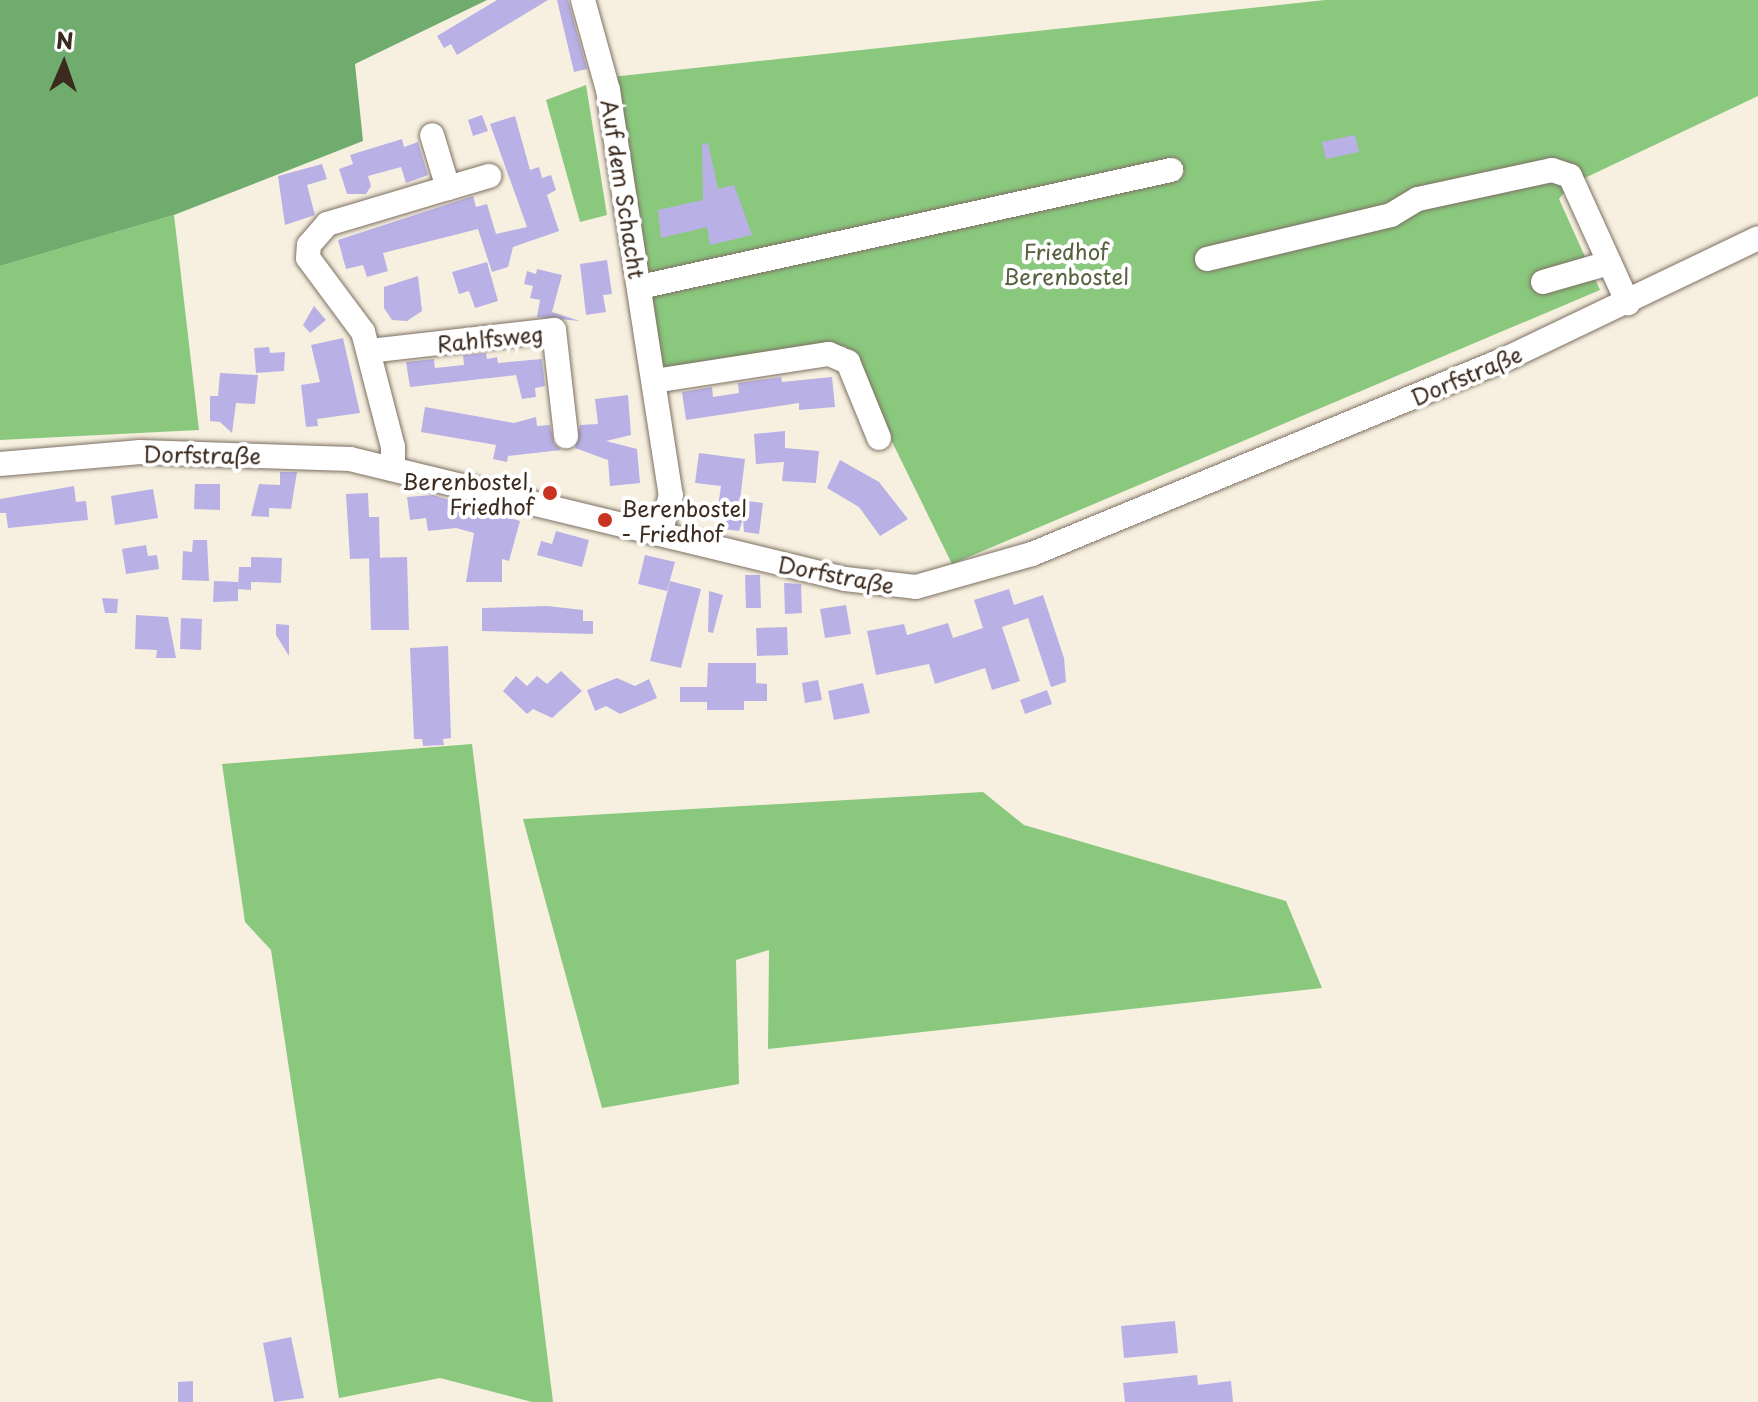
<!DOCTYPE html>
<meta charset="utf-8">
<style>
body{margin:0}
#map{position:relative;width:1758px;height:1402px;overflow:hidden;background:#f7f0e0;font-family:"Playpen Sans",sans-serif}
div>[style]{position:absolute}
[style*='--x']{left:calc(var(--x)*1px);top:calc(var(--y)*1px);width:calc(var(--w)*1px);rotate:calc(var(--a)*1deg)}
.green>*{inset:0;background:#8ac87e}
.forest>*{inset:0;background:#6fac6d}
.building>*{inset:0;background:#b9b1e6}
.roads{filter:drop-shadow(0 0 2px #7d6f62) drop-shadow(0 0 2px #7d6f62)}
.minor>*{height:24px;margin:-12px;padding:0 12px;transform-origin:12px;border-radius:12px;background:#fff}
.dots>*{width:22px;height:22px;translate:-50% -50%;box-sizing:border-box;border:4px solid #fff;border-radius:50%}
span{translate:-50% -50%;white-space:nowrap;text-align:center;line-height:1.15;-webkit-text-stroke:8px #fff;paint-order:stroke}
.street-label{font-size:22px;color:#3b2a1e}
.park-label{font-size:22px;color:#576140}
.poi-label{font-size:22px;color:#3b2a1e}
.right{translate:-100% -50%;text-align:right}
.left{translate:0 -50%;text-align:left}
.north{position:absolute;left:24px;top:24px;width:80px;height:80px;-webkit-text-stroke:6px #fff;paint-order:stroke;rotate:2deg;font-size:22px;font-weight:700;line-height:32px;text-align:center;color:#3b2a1e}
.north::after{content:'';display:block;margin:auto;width:28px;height:36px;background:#3b2a1e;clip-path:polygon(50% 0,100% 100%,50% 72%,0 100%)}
</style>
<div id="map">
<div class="green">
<div style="clip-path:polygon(1325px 0,1758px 0,1758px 96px,1570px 185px,1559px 199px,1600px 290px,952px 564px,845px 346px,654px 381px,602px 78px)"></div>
<div style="clip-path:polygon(586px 85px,607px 215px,580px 222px,546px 100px)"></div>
<div style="clip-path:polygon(174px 215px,199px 430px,0 440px,0 266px)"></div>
<div style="clip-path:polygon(472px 744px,553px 1402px,532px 1402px,440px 1378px,339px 1398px,271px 950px,245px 922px,222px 764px)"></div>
<div style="clip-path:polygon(983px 792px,1024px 825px,1286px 901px,1322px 988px,768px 1049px,769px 950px,736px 960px,739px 1084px,602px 1108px,523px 819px)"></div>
</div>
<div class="forest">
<div style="clip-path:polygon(0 0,487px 0,355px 64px,363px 141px,174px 215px,0 266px)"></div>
</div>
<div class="building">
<div style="clip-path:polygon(497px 0,548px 0,457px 55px,451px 44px,444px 48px,437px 36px)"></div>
<div style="clip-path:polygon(557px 0,568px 0,587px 69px,574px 72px)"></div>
<div style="clip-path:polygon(482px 115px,488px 131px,473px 136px,468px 120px)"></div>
<div style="clip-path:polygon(515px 116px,530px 170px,539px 167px,542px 178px,551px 175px,556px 190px,547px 195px,559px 231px,513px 247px,508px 267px,492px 272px,478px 229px,383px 253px,388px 271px,367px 277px,363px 265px,346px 269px,338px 240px,473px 196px,476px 207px,487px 204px,496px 234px,527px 227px,490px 124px)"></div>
<div style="clip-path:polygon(1355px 135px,1359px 152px,1326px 159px,1322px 142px)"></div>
<div style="clip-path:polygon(402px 139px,404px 147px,418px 142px,428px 175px,406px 183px,401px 167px,368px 176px,371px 186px,366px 194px,347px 194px,339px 169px,353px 164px,350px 155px)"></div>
<div style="clip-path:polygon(708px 143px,718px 189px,734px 185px,752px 235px,710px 245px,707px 227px,661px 238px,658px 210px,703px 200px,702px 144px)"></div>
<div style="clip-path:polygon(322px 164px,327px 179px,307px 185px,315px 215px,285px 225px,278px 176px)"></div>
<div style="clip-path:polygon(607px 260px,612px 294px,603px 295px,606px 312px,586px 315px,580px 264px)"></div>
<div style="clip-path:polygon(487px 262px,498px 301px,475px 308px,469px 291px,459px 294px,452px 272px)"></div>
<div style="clip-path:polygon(537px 269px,562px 275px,552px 312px,580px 321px,537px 317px,540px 300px,530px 298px,533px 286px,524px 284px,527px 271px,536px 274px)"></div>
<div style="clip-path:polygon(418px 276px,422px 311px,407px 321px,392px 320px,384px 308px,384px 287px)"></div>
<div style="clip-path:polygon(314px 306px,326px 320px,310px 333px,303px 325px)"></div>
<div style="clip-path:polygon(343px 338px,360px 413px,317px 419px,318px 426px,306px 427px,301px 385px,320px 382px,311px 345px)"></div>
<div style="clip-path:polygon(269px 347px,270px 353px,285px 352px,284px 371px,256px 373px,254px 348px)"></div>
<div style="clip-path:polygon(486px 353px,487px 359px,497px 357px,498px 363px,542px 359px,545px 386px,535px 388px,536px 397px,522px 399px,516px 375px,410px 387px,406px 362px,434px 359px,435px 368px,464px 365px,463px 355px)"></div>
<div style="clip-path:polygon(220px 373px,258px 375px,255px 404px,236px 403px,232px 433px,220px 422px,210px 421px,210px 396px,218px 396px)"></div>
<div style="clip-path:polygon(781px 377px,782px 382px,832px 377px,835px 407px,799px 410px,799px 403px,686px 420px,682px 392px,712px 387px,713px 397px,739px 393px,738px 383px)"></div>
<div style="clip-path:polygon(628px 395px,631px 435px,606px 441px,637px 449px,640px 483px,610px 486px,608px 460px,575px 448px,580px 425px,598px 424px,595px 399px)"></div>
<div style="clip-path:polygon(425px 407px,514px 423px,536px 417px,537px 426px,550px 425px,554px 444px,561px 450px,508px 456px,507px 462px,493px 459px,496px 445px,421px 432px)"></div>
<div style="clip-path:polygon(785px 431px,785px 448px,819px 451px,816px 483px,782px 481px,784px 462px,756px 464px,754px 434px)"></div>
<div style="clip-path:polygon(699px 453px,745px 459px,740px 500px,763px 503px,759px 534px,744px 532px,743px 519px,739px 531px,715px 528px,721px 486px,695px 483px)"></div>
<div style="clip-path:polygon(840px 460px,879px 482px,908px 519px,880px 536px,859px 507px,827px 488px)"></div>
<div style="clip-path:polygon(280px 472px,297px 472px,291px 509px,269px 508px,269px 517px,251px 516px,259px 484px,280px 485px)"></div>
<div style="clip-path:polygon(195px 484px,220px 484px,220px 510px,194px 509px)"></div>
<div style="clip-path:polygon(74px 486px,76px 502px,86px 501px,88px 520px,8px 528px,6px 513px,0 513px,0 499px)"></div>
<div style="clip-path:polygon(153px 489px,158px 518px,115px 525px,111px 496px)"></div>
<div style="clip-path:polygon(368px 493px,369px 517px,379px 517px,380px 558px,350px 559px,346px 494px)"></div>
<div style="clip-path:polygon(433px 495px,520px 521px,509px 561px,502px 559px,502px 582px,466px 582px,474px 533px,456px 528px,428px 531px,426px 518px,410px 520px,407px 497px)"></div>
<div style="clip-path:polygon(556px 531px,589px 540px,582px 567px,537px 555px,541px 541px,552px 544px)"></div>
<div style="clip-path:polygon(193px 540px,207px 540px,209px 581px,182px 580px,183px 551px,192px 552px)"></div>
<div style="clip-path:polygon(146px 545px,148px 556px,157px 555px,159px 569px,126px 574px,122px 549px)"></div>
<div style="clip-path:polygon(645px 555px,675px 562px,667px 591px,638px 584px)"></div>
<div style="clip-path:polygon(251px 557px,282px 558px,281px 583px,251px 582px,251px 590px,238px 589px,239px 567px,251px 567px)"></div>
<div style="clip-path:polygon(407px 557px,409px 630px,371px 630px,369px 558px)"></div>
<div style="clip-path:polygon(745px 575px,760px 575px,761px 608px,746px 608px)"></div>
<div style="clip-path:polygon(214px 581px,238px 582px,238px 601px,213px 602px)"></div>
<div style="clip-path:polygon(670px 581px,701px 589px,681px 668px,650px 661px)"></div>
<div style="clip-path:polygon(784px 583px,801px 584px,802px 613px,785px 614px)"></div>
<div style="clip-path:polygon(1009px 589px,1014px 605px,1043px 595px,1064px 658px,1066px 682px,1051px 687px,1028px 618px,1002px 627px,1020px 681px,992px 690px,985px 668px,935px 684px,929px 664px,876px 675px,867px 631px,904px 624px,907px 635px,948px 623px,953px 638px,983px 628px,974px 600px)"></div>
<div style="clip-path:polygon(709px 591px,723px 595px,713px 633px,708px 632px)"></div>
<div style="clip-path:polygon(102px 598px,118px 599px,117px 613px,105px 613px)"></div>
<div style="clip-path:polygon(846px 605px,851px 634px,825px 638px,820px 609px)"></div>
<div style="clip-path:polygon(547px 606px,583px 610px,583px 621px,593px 621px,593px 634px,482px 631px,482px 608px)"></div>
<div style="clip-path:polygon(136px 615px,168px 617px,176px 658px,156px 658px,157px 650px,135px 649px)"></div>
<div style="clip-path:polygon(181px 618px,202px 619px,201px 650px,180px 649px)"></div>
<div style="clip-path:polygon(276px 624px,289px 625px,289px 656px,276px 635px)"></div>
<div style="clip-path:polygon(787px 627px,788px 655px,757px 656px,756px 628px)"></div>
<div style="clip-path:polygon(448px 646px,451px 738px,443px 739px,444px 745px,423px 746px,422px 739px,414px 739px,410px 648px)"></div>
<div style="clip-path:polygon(708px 663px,756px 663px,756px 683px,767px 684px,767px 701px,744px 701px,744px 710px,707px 710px,707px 702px,680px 702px,680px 687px,707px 687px)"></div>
<div style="clip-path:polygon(561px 671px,582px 691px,552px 718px,533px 709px,527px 714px,503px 691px,516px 676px,527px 686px,537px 676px,547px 684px)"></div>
<div style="clip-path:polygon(617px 678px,635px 686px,649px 679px,657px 698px,620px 714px,606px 706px,595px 711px,587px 690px)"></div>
<div style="clip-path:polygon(818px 680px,822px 700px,805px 703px,802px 683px)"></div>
<div style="clip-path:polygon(863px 683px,870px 713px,834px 720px,828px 691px)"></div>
<div style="clip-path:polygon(1047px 690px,1052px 704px,1025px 714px,1020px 700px)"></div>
<div style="clip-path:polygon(1175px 1321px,1178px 1353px,1124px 1358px,1121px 1326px)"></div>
<div style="clip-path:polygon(291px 1337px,304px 1398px,274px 1402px,263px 1343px)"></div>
<div style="clip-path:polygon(1197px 1375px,1198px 1385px,1231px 1381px,1233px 1402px,1125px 1402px,1123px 1383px)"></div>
<div style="clip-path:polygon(193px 1381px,193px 1402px,178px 1402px,178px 1382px)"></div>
</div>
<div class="roads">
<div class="minor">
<div style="--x:583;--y:0;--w:93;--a:74.5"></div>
<div style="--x:608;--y:90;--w:410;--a:81.2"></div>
<div style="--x:671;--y:495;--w:40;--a:106"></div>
<div style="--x:448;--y:188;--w:43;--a:-16.3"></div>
<div style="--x:1207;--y:259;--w:189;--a:-13.4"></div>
<div style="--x:1391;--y:215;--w:31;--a:-31"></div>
<div style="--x:1418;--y:199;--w:137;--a:-12.2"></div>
<div style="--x:1552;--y:170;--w:19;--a:18"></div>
<div style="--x:1570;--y:176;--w:140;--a:65.5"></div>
<div style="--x:1543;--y:282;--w:69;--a:-16.1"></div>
<div style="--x:640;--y:287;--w:544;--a:-12.43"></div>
<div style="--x:369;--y:351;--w:186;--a:-6.5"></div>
<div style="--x:554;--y:330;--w:107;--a:83.5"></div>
<div style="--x:654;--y:381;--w:177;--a:-8.8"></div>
<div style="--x:829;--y:354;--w:21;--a:23"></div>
<div style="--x:848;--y:362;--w:82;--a:67.8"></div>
<div style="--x:0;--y:464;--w:141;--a:-4.9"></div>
<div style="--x:140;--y:452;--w:210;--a:1.9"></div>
<div style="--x:350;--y:459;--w:509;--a:13.63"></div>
<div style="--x:845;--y:579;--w:71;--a:6.4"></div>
<div style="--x:916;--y:587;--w:121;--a:-15.9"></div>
<div style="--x:1032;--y:554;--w:517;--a:-22.4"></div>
<div style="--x:1510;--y:357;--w:275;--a:-25.6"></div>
<div style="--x:393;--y:468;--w:21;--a:-90"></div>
<div style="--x:393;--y:447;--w:119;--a:-104.6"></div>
<div style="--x:363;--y:332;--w:92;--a:-126.6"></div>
<div style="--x:308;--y:258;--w:13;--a:-86"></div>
<div style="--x:309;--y:245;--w:28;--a:-49"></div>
<div style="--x:327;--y:224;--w:126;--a:-16.6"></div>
<div style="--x:448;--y:188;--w:55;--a:-106.8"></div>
</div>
</div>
<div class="dots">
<div style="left:550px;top:493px;background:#c8321e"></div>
<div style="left:605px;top:520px;background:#c8321e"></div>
</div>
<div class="street-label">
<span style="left:624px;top:189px;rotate:81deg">Auf dem Schacht</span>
<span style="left:490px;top:338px;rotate:-6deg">Rahlfsweg</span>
<span style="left:1466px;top:375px;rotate:-23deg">Dorfstraße</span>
<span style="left:202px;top:454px;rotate:1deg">Dorfstraße</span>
<span style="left:836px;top:574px;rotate:11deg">Dorfstraße</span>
</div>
<div class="park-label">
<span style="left:1066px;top:263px">Friedhof<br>Berenbostel</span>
</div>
<div class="poi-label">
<span class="right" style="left:534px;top:493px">Berenbostel,<br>Friedhof</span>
<span class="left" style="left:621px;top:520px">Berenbostel<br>- Friedhof</span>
</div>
<div class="north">N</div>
</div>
